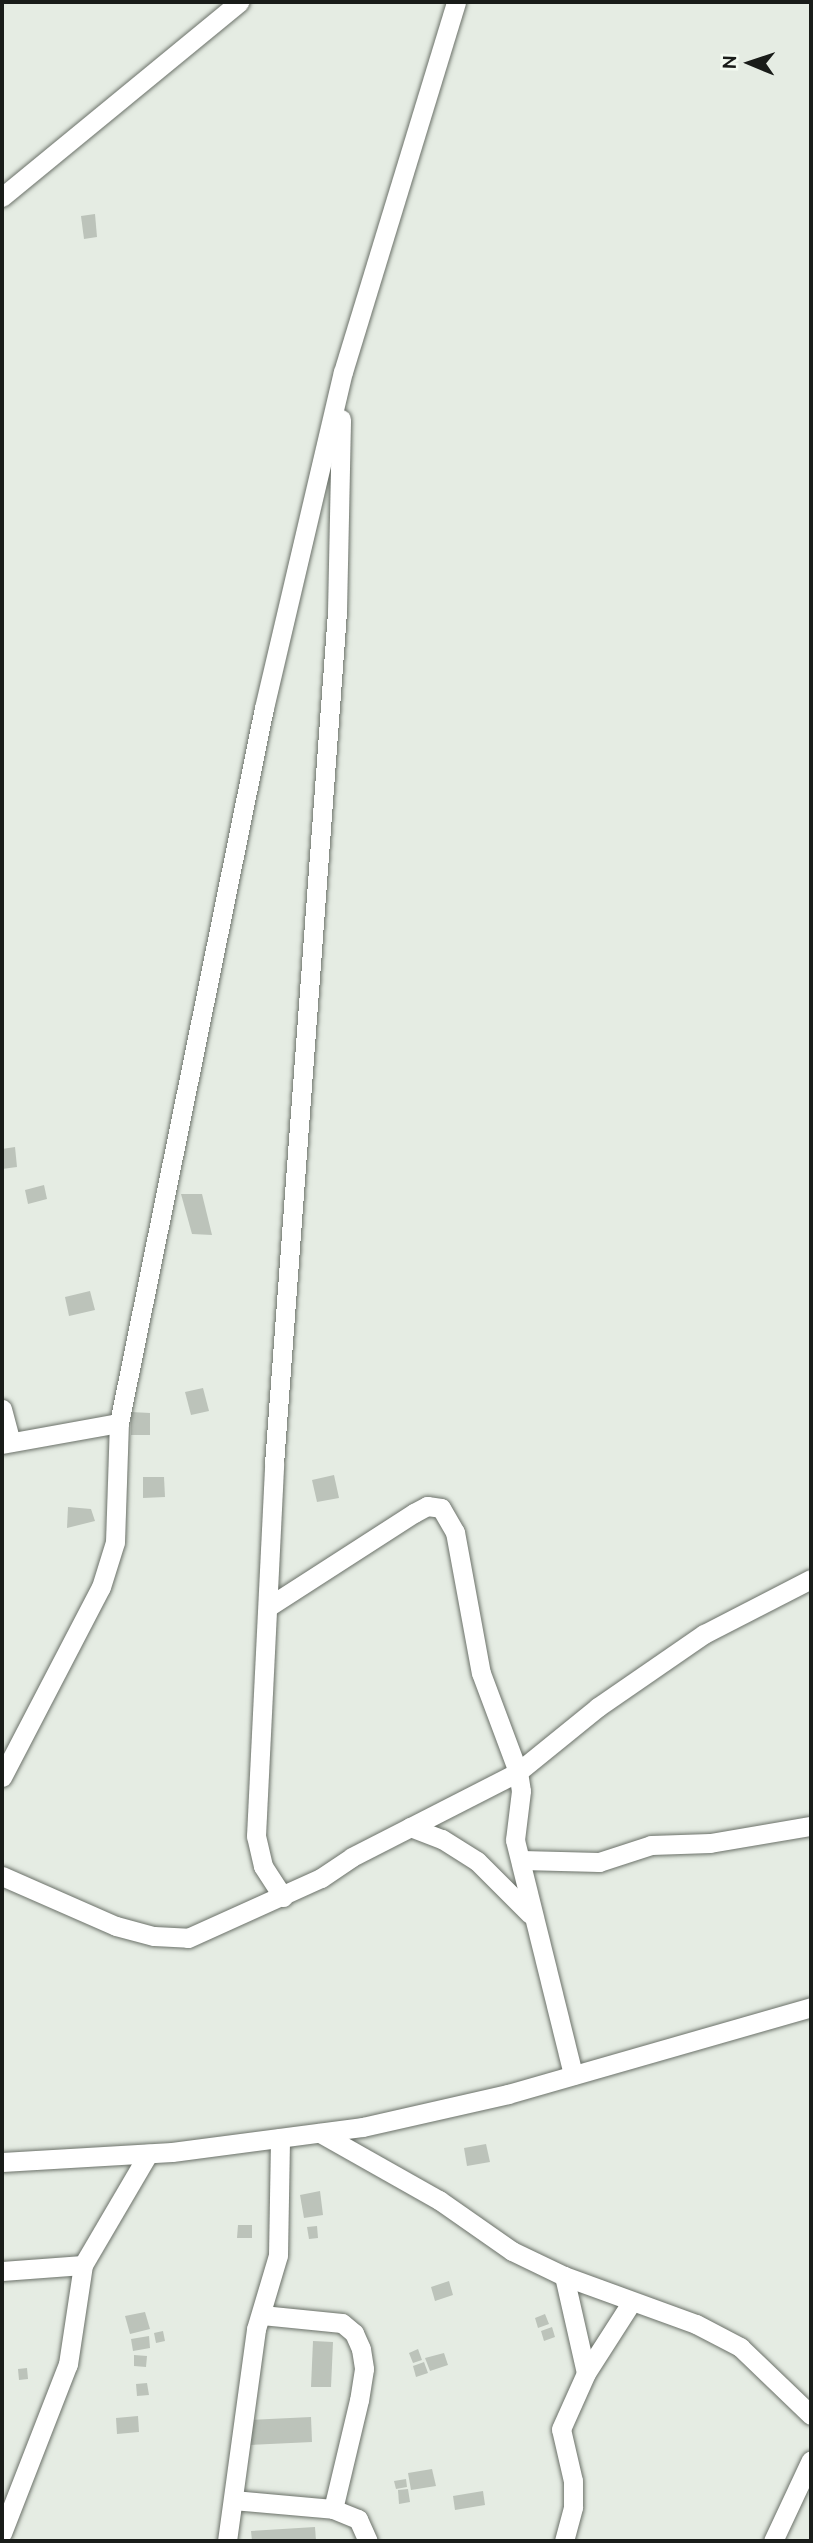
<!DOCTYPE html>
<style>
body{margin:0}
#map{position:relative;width:813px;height:2543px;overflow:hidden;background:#e5ece3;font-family:Ubuntu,sans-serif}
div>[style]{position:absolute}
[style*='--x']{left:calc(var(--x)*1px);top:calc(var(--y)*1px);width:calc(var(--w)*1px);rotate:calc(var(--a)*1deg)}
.building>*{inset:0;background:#bcc3ba}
.roads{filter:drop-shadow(0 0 2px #6b7169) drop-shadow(0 0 2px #6b7169)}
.minor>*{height:19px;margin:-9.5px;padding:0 9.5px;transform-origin:9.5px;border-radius:9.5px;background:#fff}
span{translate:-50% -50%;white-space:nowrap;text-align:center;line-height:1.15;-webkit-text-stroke:5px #f2faf0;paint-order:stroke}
.frame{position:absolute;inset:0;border:4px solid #191c19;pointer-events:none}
.north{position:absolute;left:715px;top:28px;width:70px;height:70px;-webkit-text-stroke:5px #f2faf0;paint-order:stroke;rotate:272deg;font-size:19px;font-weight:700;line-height:28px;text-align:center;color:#191c19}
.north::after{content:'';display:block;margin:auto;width:24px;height:32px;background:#191c19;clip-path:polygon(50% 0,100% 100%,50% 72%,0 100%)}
</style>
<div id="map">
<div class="building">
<div style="clip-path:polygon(95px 214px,97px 237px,84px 239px,81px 216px)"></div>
<div style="clip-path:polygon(15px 1147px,17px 1167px,2px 1169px,2px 1149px)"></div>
<div style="clip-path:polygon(44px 1185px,47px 1199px,28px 1204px,25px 1190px)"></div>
<div style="clip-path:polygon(181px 1194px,202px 1194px,212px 1235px,192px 1234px)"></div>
<div style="clip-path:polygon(90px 1291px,95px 1310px,69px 1316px,65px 1297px)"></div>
<div style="clip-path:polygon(203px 1388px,209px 1411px,191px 1415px,185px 1392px)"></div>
<div style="clip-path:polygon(131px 1412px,150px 1413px,150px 1435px,131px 1435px)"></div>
<div style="clip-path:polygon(334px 1475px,339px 1498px,317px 1502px,312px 1480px)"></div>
<div style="clip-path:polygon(143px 1477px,164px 1477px,165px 1497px,143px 1498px)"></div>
<div style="clip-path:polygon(68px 1507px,91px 1509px,95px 1521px,67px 1528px)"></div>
<div style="clip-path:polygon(486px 2144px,490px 2162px,467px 2166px,464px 2148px)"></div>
<div style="clip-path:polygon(320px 2191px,323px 2215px,304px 2218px,300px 2195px)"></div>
<div style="clip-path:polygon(238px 2225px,252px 2225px,252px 2238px,237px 2238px)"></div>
<div style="clip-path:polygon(317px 2226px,318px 2238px,309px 2239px,307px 2227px)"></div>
<div style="clip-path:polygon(449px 2281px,453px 2295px,435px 2301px,431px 2287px)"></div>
<div style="clip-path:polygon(145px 2312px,150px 2329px,130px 2334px,125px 2316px)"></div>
<div style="clip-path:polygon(545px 2314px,549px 2324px,538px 2328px,535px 2318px)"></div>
<div style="clip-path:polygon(552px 2327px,555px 2337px,544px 2341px,541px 2331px)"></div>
<div style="clip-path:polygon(163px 2331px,165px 2341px,156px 2343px,154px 2333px)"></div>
<div style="clip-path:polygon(149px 2336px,150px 2348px,133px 2351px,131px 2339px)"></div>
<div style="clip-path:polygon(313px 2341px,333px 2342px,331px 2387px,311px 2387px)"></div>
<div style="clip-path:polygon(418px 2349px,422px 2360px,413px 2363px,409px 2353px)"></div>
<div style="clip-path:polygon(444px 2353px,448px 2365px,430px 2371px,425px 2358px)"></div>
<div style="clip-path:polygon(134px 2355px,147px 2356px,146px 2367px,134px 2366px)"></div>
<div style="clip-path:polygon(424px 2362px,428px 2373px,416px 2377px,413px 2366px)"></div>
<div style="clip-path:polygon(27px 2368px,28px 2379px,19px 2380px,18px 2369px)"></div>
<div style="clip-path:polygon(147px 2383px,149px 2395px,137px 2396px,136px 2384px)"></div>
<div style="clip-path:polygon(138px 2416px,139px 2432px,117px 2434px,116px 2418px)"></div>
<div style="clip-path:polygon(311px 2417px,312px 2442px,249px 2445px,249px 2420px)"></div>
<div style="clip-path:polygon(432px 2469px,436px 2486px,411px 2490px,408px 2473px)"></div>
<div style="clip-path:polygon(406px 2479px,407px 2487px,396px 2489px,394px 2481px)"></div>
<div style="clip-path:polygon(408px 2489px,410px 2502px,399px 2504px,398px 2490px)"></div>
<div style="clip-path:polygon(483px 2491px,485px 2505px,455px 2510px,453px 2496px)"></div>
<div style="clip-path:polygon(315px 2527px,316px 2541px,252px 2541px,251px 2531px)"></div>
</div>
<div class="roads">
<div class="minor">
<div style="--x:2;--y:197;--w:307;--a:-39.4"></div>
<div style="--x:2;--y:1409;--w:34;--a:75"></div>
<div style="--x:2;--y:1444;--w:119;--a:-10.2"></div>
<div style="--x:268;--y:1607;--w:174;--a:-32.8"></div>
<div style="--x:414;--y:1513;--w:15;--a:-28"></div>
<div style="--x:427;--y:1506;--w:14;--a:8"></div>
<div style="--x:441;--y:1508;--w:28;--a:60"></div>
<div style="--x:455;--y:1532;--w:143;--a:79.6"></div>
<div style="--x:481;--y:1673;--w:106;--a:69.5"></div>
<div style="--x:518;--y:1772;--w:19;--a:81"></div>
<div style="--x:521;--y:1791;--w:49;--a:97"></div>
<div style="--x:515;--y:1840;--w:242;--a:76.1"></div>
<div style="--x:2;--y:1777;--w:214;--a:-62.5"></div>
<div style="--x:101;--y:1587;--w:47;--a:-72.7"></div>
<div style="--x:115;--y:1542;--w:119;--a:-88.1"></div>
<div style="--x:119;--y:1423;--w:730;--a:-78.54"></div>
<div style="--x:264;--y:708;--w:345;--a:-76.8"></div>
<div style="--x:343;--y:372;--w:387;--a:-73"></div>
<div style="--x:410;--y:1827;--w:34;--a:21"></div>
<div style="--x:442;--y:1839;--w:41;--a:32.2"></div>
<div style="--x:477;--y:1861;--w:75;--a:45"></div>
<div style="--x:522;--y:1860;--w:77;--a:1.5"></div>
<div style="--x:599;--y:1862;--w:55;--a:-18.1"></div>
<div style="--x:651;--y:1845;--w:59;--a:-1.9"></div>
<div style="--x:710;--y:1843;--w:102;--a:-9.6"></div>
<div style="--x:2;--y:1876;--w:124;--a:23.7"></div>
<div style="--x:116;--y:1926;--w:39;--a:15"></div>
<div style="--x:154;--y:1936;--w:34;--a:3"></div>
<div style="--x:188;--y:1938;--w:146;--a:-24.3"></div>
<div style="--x:321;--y:1878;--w:37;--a:-34"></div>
<div style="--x:352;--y:1857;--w:186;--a:-27.1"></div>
<div style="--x:518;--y:1772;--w:103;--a:-39.1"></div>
<div style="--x:598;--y:1707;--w:129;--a:-34.6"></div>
<div style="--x:704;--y:1634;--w:120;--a:-27.2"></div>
<div style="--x:283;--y:1897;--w:37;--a:-123"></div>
<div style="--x:263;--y:1866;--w:31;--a:-103"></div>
<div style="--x:256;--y:1836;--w:372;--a:-87.2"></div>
<div style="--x:274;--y:1464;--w:854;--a:-85.77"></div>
<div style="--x:337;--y:612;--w:193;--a:-88.8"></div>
<div style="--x:320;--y:2133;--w:137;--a:29.4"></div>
<div style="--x:439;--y:2200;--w:89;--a:34.9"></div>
<div style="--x:512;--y:2251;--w:58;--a:25.7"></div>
<div style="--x:564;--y:2276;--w:140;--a:20"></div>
<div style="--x:696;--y:2324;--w:50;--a:27.6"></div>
<div style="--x:740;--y:2347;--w:98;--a:43.8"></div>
<div style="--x:2;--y:2162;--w:170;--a:-3.4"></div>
<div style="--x:172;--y:2152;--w:193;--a:-7.5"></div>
<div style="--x:363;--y:2127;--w:149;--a:-12.8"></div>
<div style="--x:508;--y:2094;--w:315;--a:-16"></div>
<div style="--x:2;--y:2271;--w:81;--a:-4.2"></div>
<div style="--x:564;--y:2276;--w:99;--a:77.2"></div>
<div style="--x:262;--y:2315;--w:80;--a:5.7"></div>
<div style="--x:342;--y:2323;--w:16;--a:40"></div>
<div style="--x:354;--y:2333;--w:17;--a:66"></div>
<div style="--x:361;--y:2349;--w:20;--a:81"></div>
<div style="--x:364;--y:2369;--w:31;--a:99"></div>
<div style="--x:359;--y:2400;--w:112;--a:103.4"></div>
<div style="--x:233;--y:2500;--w:100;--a:5.1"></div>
<div style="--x:333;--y:2509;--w:27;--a:22"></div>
<div style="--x:358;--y:2519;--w:24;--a:66"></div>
<div style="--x:2;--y:2533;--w:181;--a:-68.7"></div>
<div style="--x:68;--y:2364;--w:100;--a:-81.4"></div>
<div style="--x:83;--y:2265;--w:129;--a:-59.6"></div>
<div style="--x:227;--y:2541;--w:214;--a:-82.2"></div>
<div style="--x:256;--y:2329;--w:77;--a:-73.4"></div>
<div style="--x:278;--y:2255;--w:117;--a:-89"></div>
<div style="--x:564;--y:2541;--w:35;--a:-75"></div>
<div style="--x:573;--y:2507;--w:26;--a:-90"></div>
<div style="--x:573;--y:2481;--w:53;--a:-103"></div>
<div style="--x:561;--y:2429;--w:61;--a:-65.9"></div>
<div style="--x:586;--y:2373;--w:83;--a:-57.3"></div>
<div style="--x:773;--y:2541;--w:89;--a:-64.9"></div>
</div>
</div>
<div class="frame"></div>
<div class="north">N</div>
</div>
